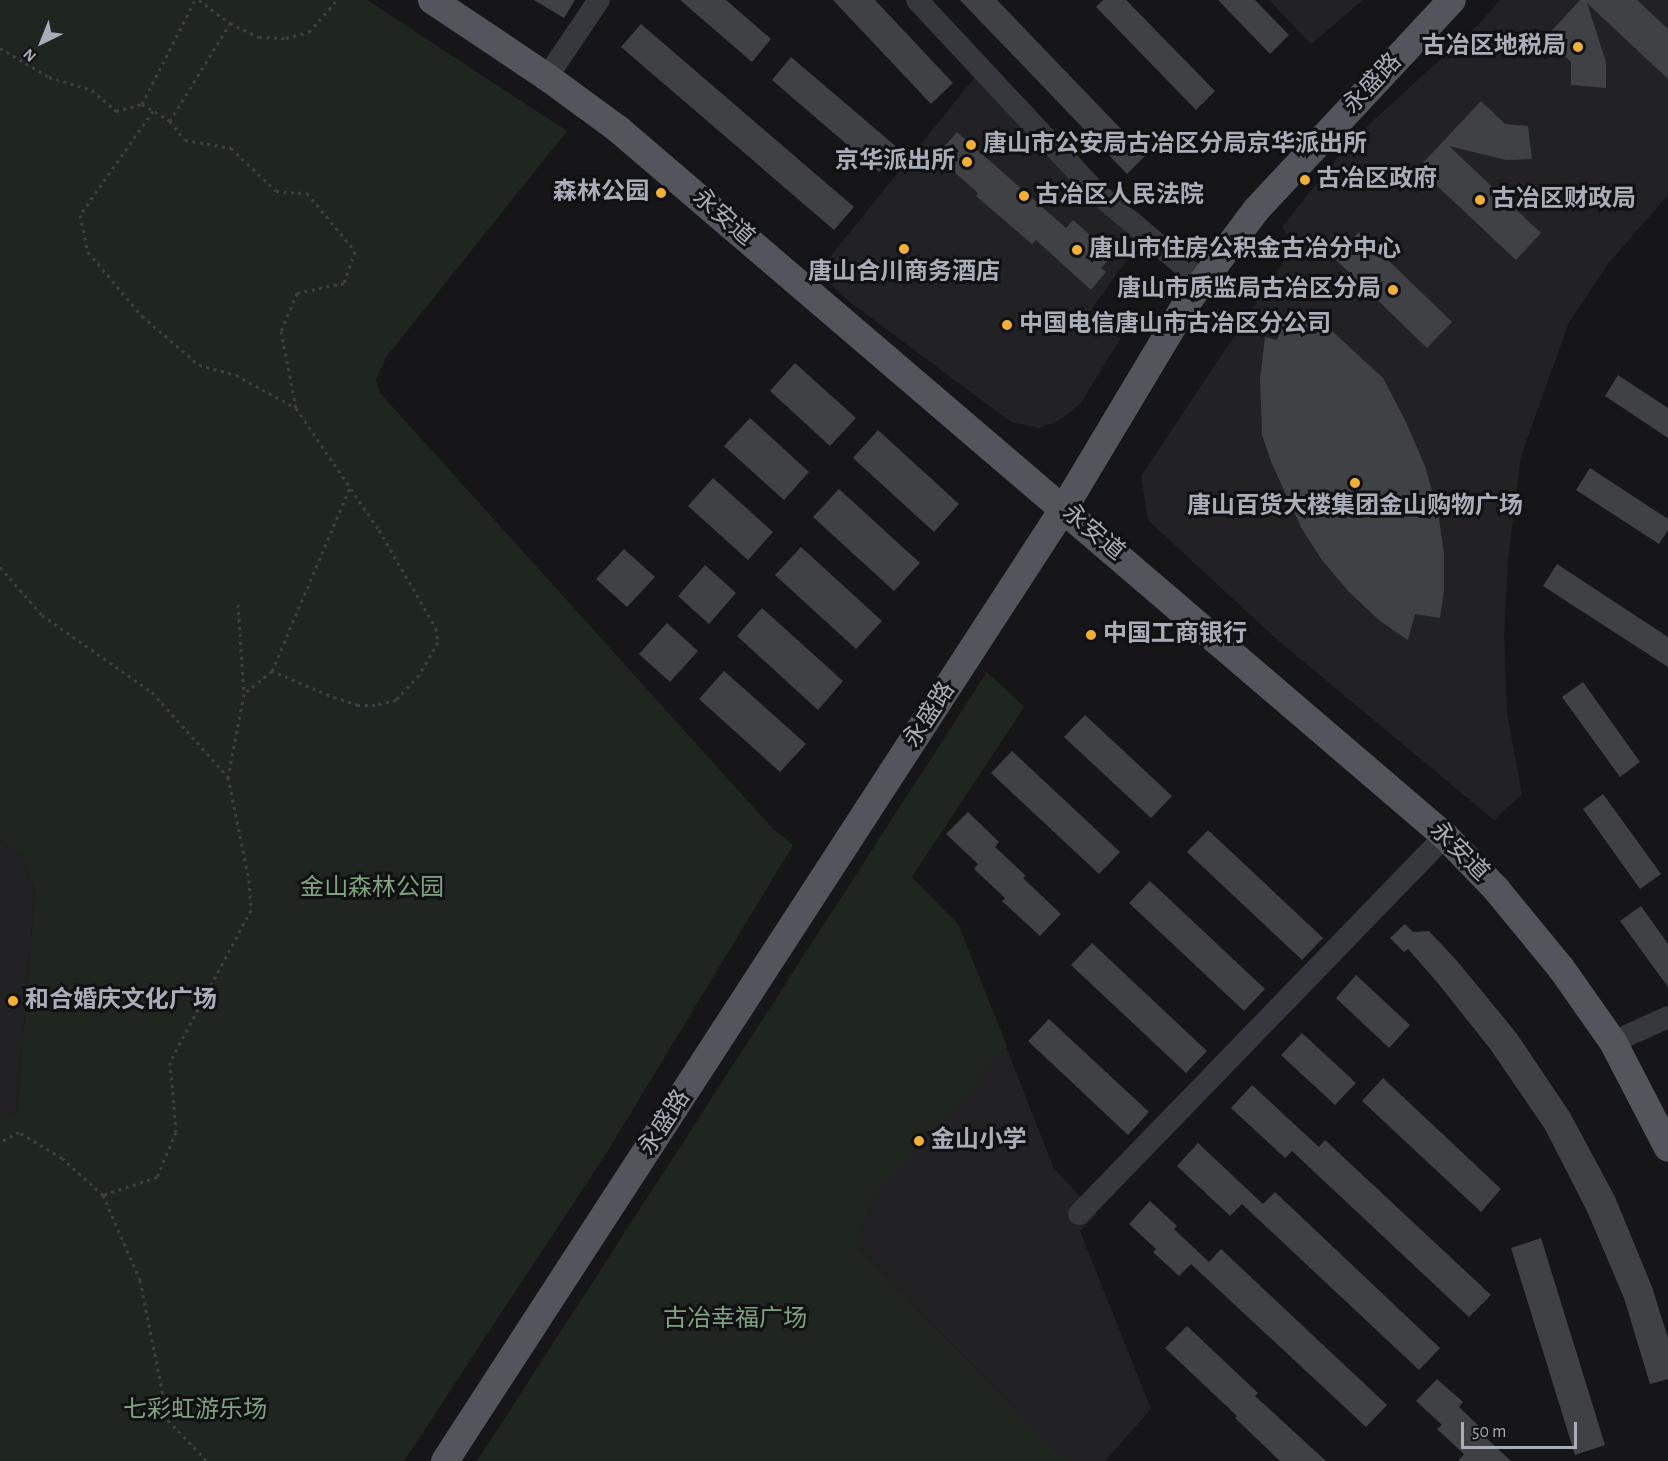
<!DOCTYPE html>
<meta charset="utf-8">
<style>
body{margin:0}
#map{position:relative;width:1668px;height:1461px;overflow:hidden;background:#161618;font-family:"Alegreya Sans","Noto Sans SC",sans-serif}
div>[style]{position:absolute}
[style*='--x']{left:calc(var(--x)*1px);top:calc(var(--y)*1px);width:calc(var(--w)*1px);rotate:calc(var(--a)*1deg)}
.built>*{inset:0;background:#222225}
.green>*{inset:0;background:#1e261f}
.building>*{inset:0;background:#404145}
.path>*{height:3px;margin-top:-1.5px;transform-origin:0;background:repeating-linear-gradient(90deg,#3d3f44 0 3px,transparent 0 7.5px)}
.minor>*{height:22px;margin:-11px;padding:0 11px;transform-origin:11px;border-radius:11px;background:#37383d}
.major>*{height:28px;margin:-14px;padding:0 14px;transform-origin:14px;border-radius:14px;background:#53555c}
.dots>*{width:16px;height:16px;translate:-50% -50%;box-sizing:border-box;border:3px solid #111113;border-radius:50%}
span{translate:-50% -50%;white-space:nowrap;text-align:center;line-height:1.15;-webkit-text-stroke:6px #111113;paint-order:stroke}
.poi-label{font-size:24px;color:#a8adb8;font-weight:700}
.right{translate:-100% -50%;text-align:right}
.left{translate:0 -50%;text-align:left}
.street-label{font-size:24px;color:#a8adb8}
.park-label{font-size:24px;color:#7fa381}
.north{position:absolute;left:12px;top:12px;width:60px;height:60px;-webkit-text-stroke:4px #111113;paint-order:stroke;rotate:223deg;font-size:16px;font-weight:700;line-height:24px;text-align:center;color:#a8adb8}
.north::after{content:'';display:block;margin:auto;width:21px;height:27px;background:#a8adb8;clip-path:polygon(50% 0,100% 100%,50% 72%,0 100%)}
.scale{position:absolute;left:1461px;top:1422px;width:116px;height:27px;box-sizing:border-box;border:3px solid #a8adb8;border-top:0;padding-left:8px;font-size:18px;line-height:21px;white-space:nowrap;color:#a8adb8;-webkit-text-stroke:4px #111113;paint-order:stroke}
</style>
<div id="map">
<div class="built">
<div style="clip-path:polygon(1269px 0,1363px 0,1311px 44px)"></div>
<div style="clip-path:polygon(1500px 0,1668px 0,1668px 195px,1607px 265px,1569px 322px,1521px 456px,1508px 560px,1504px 635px,1507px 713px,1522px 794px,1494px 820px,1273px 636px,1148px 520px,1141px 476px,1295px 244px,1282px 227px,1350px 142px,1481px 22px)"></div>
<div style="clip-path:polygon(975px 77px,1141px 241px,1090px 311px,1121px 338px,1080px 404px,1058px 421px,1039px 428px,1011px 422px,851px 303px,817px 273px)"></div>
<div style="clip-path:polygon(0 839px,11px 849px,21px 853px,35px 891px,17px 1111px,0 1122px)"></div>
<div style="clip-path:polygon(958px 924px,1054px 1169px,1097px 1214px,1080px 1231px,1151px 1409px,1105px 1461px,1066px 1461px,857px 1247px,855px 1234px,869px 1217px,866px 1206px)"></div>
</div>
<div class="green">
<div style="clip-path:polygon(0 0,367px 0,567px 131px,387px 356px,376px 379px,380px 393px,773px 829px,793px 845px,609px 1149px,404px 1461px,0 1461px,0 1122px,17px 1111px,35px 891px,21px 853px,11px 849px,0 839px)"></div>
<div style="clip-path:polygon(987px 672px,1024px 707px,912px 877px,958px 924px,1007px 1046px,866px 1206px,869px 1217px,856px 1235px,857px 1247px,1066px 1461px,477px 1461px)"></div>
</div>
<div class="building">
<div style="clip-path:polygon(534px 0,575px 0,564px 18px)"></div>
<div style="clip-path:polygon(680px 0,726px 0,771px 39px,752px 62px)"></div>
<div style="clip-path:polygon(833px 0,875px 0,953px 83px,931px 104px)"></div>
<div style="clip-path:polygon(960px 0,997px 0,1146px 155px,1127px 174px)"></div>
<div style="clip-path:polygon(1103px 0,1126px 0,1215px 91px,1196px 110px,1096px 7px)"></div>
<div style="clip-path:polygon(1218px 0,1255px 0,1289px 35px,1270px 54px)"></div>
<div style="clip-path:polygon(1580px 0,1637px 0,1668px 29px,1668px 79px,1587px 3px,1606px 62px,1606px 88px,1571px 85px,1571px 62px,1545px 38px)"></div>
<div style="clip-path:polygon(641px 24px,854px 207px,834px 230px,621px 47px)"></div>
<div style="clip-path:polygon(791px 57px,899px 149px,879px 172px,772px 80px)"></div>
<div style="clip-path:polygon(1481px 101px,1505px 124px,1528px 126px,1532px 159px,1506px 160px,1449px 146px,1541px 233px,1516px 260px,1418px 168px)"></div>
<div style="clip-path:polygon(957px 132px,1066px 228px,1073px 220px,1113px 255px,1101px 268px,1106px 272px,1091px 290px,1036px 240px,1032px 244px,976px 196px,978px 193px,936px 156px)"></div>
<div style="clip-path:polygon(1359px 232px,1452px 322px,1427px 348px,1334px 258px)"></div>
<div style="clip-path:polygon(1287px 310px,1332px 331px,1383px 378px,1406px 422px,1425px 466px,1438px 512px,1444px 554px,1444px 591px,1440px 618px,1415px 614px,1408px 640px,1380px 621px,1349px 592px,1322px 560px,1302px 529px,1272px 464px,1262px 435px,1260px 379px,1265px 337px,1277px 340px)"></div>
<div style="clip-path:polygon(795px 363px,856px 418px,830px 446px,770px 391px)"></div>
<div style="clip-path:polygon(1618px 375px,1668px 408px,1668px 438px,1605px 396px)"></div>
<div style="clip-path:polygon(750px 418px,809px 472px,784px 500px,724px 446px)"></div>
<div style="clip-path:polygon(878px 430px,959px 504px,934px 532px,853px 458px)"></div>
<div style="clip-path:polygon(1590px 468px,1668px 519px,1668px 530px,1659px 544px,1576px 490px)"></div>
<div style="clip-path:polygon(713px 478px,773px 532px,748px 560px,688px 506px)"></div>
<div style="clip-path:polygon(839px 489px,920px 563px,894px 591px,813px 517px)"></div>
<div style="clip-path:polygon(801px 547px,882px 621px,856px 649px,775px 575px)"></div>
<div style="clip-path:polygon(624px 549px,655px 577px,627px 607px,596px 579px)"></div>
<div style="clip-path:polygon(1557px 564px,1668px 637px,1668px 667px,1543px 586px)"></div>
<div style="clip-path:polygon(705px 565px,736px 593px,709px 624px,678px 596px)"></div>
<div style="clip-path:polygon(762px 608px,843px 681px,818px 710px,737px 636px)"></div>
<div style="clip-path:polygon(667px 623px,698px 651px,670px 682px,639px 654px)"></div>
<div style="clip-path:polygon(724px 671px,806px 744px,780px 772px,699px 699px)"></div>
<div style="clip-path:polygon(1583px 682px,1640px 762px,1620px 777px,1562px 697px)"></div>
<div style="clip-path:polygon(1085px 715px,1172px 796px,1151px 818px,1064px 737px)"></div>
<div style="clip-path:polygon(1012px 751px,1120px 852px,1099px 874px,991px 773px)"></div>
<div style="clip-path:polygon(1603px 794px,1661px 874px,1640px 889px,1583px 809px)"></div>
<div style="clip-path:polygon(968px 812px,999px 842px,995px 847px,1026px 876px,1023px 878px,1061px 914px,1040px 936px,1002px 901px,1005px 898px,974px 869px,978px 864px,946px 834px)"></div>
<div style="clip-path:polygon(1208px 830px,1323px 938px,1302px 960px,1187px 852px)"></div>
<div style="clip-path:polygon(1150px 881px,1265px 989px,1244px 1011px,1129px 903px)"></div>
<div style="clip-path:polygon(1641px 906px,1668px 944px,1668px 987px,1620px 921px)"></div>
<div style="clip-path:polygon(1405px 924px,1413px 932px,1429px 931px,1458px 962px,1517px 1034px,1570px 1113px,1615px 1197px,1652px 1287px,1668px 1338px,1668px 1379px,1650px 1384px,1624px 1298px,1587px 1211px,1545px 1129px,1491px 1050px,1437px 982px,1408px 949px,1404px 952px,1390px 938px)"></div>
<div style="clip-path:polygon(1092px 943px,1207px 1051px,1186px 1073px,1071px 965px)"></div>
<div style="clip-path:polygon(1356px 975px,1410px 1025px,1389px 1048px,1336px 998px)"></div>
<div style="clip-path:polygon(1049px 1019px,1149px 1112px,1128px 1135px,1028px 1041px)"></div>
<div style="clip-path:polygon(1302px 1033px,1356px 1083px,1335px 1105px,1281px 1055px)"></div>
<div style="clip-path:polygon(1383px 1078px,1501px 1189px,1481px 1212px,1362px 1101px)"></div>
<div style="clip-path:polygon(1252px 1085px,1319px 1147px,1325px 1140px,1491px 1295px,1469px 1317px,1292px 1151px,1285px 1158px,1231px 1108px)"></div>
<div style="clip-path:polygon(1198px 1143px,1263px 1204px,1275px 1192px,1440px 1348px,1419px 1370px,1242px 1204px,1230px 1216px,1177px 1166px)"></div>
<div style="clip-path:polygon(1150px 1201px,1177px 1226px,1174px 1229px,1209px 1262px,1221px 1249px,1387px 1405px,1366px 1427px,1191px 1264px,1179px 1276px,1153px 1252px,1156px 1249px,1129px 1224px)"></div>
<div style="clip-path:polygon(1541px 1238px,1605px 1445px,1575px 1455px,1511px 1248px)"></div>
<div style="clip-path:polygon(1187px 1326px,1258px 1393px,1255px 1396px,1326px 1461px,1280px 1461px,1235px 1418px,1237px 1416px,1165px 1348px)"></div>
<div style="clip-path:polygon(1437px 1379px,1463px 1402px,1459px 1407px,1485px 1432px,1483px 1435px,1511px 1461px,1458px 1461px,1464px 1454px,1437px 1429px,1442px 1425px,1416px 1401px)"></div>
</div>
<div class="path">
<div style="--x:199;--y:0;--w:39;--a:37"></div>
<div style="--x:230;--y:23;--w:32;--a:26"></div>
<div style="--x:259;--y:37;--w:27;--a:2"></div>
<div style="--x:286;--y:38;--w:24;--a:-15"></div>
<div style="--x:309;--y:32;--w:43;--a:-48.8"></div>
<div style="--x:0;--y:48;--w:57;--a:30.6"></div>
<div style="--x:49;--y:77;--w:45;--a:16.8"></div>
<div style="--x:92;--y:90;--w:32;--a:41"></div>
<div style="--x:116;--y:111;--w:27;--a:-15"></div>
<div style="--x:142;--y:104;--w:33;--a:31"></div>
<div style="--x:170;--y:121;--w:24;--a:52"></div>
<div style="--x:185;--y:140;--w:47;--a:9.9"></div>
<div style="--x:231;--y:148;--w:62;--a:43.7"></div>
<div style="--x:276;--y:191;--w:31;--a:4"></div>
<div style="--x:307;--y:193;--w:75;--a:50.4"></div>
<div style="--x:355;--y:251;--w:34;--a:109"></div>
<div style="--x:344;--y:283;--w:48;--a:168"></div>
<div style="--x:297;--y:293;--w:41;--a:112.8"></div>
<div style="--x:281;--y:331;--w:78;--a:79"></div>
<div style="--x:142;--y:104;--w:117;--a:-63"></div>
<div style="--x:153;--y:111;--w:127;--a:125.1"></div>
<div style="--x:80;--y:215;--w:38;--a:78"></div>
<div style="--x:88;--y:252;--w:84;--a:49.8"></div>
<div style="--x:142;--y:316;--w:75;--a:40.7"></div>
<div style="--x:199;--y:365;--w:38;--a:15"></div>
<div style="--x:236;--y:375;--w:68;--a:28.8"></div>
<div style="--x:296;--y:408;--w:148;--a:55.8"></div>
<div style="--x:379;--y:530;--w:113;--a:59.8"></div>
<div style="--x:436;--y:628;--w:14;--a:82"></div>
<div style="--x:438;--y:642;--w:38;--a:120"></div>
<div style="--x:419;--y:675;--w:34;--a:133"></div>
<div style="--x:396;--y:700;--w:22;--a:167"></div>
<div style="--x:375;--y:705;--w:17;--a:180"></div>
<div style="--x:358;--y:705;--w:23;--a:-162"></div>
<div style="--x:336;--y:698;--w:69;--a:-157.1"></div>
<div style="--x:272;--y:671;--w:36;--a:141"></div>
<div style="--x:244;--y:694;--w:85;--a:100.9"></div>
<div style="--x:170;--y:121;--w:115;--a:-58.5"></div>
<div style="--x:0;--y:567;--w:64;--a:48.8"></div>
<div style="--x:42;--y:615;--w:134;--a:35"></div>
<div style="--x:152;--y:692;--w:114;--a:48.2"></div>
<div style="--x:228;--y:777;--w:105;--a:78.5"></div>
<div style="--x:249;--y:880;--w:30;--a:86"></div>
<div style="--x:251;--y:910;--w:172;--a:118.1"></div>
<div style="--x:170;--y:1062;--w:70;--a:85.1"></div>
<div style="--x:176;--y:1132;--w:49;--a:112.9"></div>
<div style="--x:157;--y:1177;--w:57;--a:161.6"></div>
<div style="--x:103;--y:1195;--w:55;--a:-137.9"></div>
<div style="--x:62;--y:1158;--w:50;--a:-148.8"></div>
<div style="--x:19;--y:1132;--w:21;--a:152"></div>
<div style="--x:238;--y:604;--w:90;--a:86.2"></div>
<div style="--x:272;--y:671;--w:200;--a:-67"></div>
<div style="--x:103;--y:1195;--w:93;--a:66.5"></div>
<div style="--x:140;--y:1280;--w:143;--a:78.7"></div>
<div style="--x:168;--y:1420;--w:57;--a:46.4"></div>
</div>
<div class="minor">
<div style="--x:917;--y:0;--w:264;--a:47"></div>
<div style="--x:1097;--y:193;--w:124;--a:40.1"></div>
<div style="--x:547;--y:77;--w:93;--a:-56"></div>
<div style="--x:1613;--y:1042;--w:60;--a:-24.4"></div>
<div style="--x:1079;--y:1214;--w:526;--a:-45.92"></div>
</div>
<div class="major">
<div style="--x:432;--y:0;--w:138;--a:33.8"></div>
<div style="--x:547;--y:77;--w:88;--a:36.2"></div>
<div style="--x:618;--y:129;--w:1088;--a:40.53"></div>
<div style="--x:1445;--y:836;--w:74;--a:46.1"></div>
<div style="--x:1496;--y:889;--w:102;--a:50.6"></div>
<div style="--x:1561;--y:968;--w:90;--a:54.9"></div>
<div style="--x:1613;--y:1042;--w:119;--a:62.6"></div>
<div style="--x:445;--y:1461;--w:1136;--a:-57"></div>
<div style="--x:1064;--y:508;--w:241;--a:-59.1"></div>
<div style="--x:1188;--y:301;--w:114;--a:-53.2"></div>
<div style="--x:1256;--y:210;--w:287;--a:-47"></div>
</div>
<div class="dots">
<div style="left:1578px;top:47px;background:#f2b134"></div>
<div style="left:971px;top:145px;background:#f2b134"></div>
<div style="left:967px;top:162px;background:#f2b134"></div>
<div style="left:1305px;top:180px;background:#f2b134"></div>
<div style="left:661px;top:193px;background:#f2b134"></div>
<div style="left:1024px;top:196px;background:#f2b134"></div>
<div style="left:1480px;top:200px;background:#f2b134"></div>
<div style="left:904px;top:249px;background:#f2b134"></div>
<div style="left:1077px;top:250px;background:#f2b134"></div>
<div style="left:1393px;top:290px;background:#f2b134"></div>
<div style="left:1007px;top:325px;background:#f2b134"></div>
<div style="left:1355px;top:483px;background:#f2b134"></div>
<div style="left:1091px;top:635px;background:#f2b134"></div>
<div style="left:13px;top:1001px;background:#f2b134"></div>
<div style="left:919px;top:1141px;background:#f2b134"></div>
</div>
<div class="poi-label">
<span class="right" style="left:1566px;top:47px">古冶区地税局</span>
<span class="left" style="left:983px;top:145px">唐山市公安局古冶区分局京华派出所</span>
<span class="right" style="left:955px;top:162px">京华派出所</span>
<span class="left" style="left:1317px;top:180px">古冶区政府</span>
<span class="right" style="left:649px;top:193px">森林公园</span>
<span class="left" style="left:1036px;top:196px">古冶区人民法院</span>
<span class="left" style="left:1492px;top:200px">古冶区财政局</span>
<span class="left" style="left:1089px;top:250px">唐山市住房公积金古冶分中心</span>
<span style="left:904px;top:273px">唐山合川商务酒店</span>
<span class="right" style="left:1381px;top:290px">唐山市质监局古冶区分局</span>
<span class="left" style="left:1019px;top:325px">中国电信唐山市古冶区分公司</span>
<span style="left:1355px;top:507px">唐山百货大楼集团金山购物广场</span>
<span class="left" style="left:1103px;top:635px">中国工商银行</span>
<span class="left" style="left:25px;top:1001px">和合婚庆文化广场</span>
<span class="left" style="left:931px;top:1141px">金山小学</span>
</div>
<div class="street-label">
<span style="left:1373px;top:84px;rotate:-47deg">永盛路</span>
<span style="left:723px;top:218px;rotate:41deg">永安道</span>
<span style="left:1093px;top:533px;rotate:40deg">永安道</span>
<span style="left:930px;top:715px;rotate:-57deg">永盛路</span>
<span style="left:1459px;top:852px;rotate:45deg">永安道</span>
<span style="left:665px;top:1123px;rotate:-57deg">永盛路</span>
</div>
<div class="park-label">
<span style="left:372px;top:889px">金山森林公园</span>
<span style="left:735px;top:1320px">古冶幸福广场</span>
<span style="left:195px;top:1411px">七彩虹游乐场</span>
</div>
<div class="north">N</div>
<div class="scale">50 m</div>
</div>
